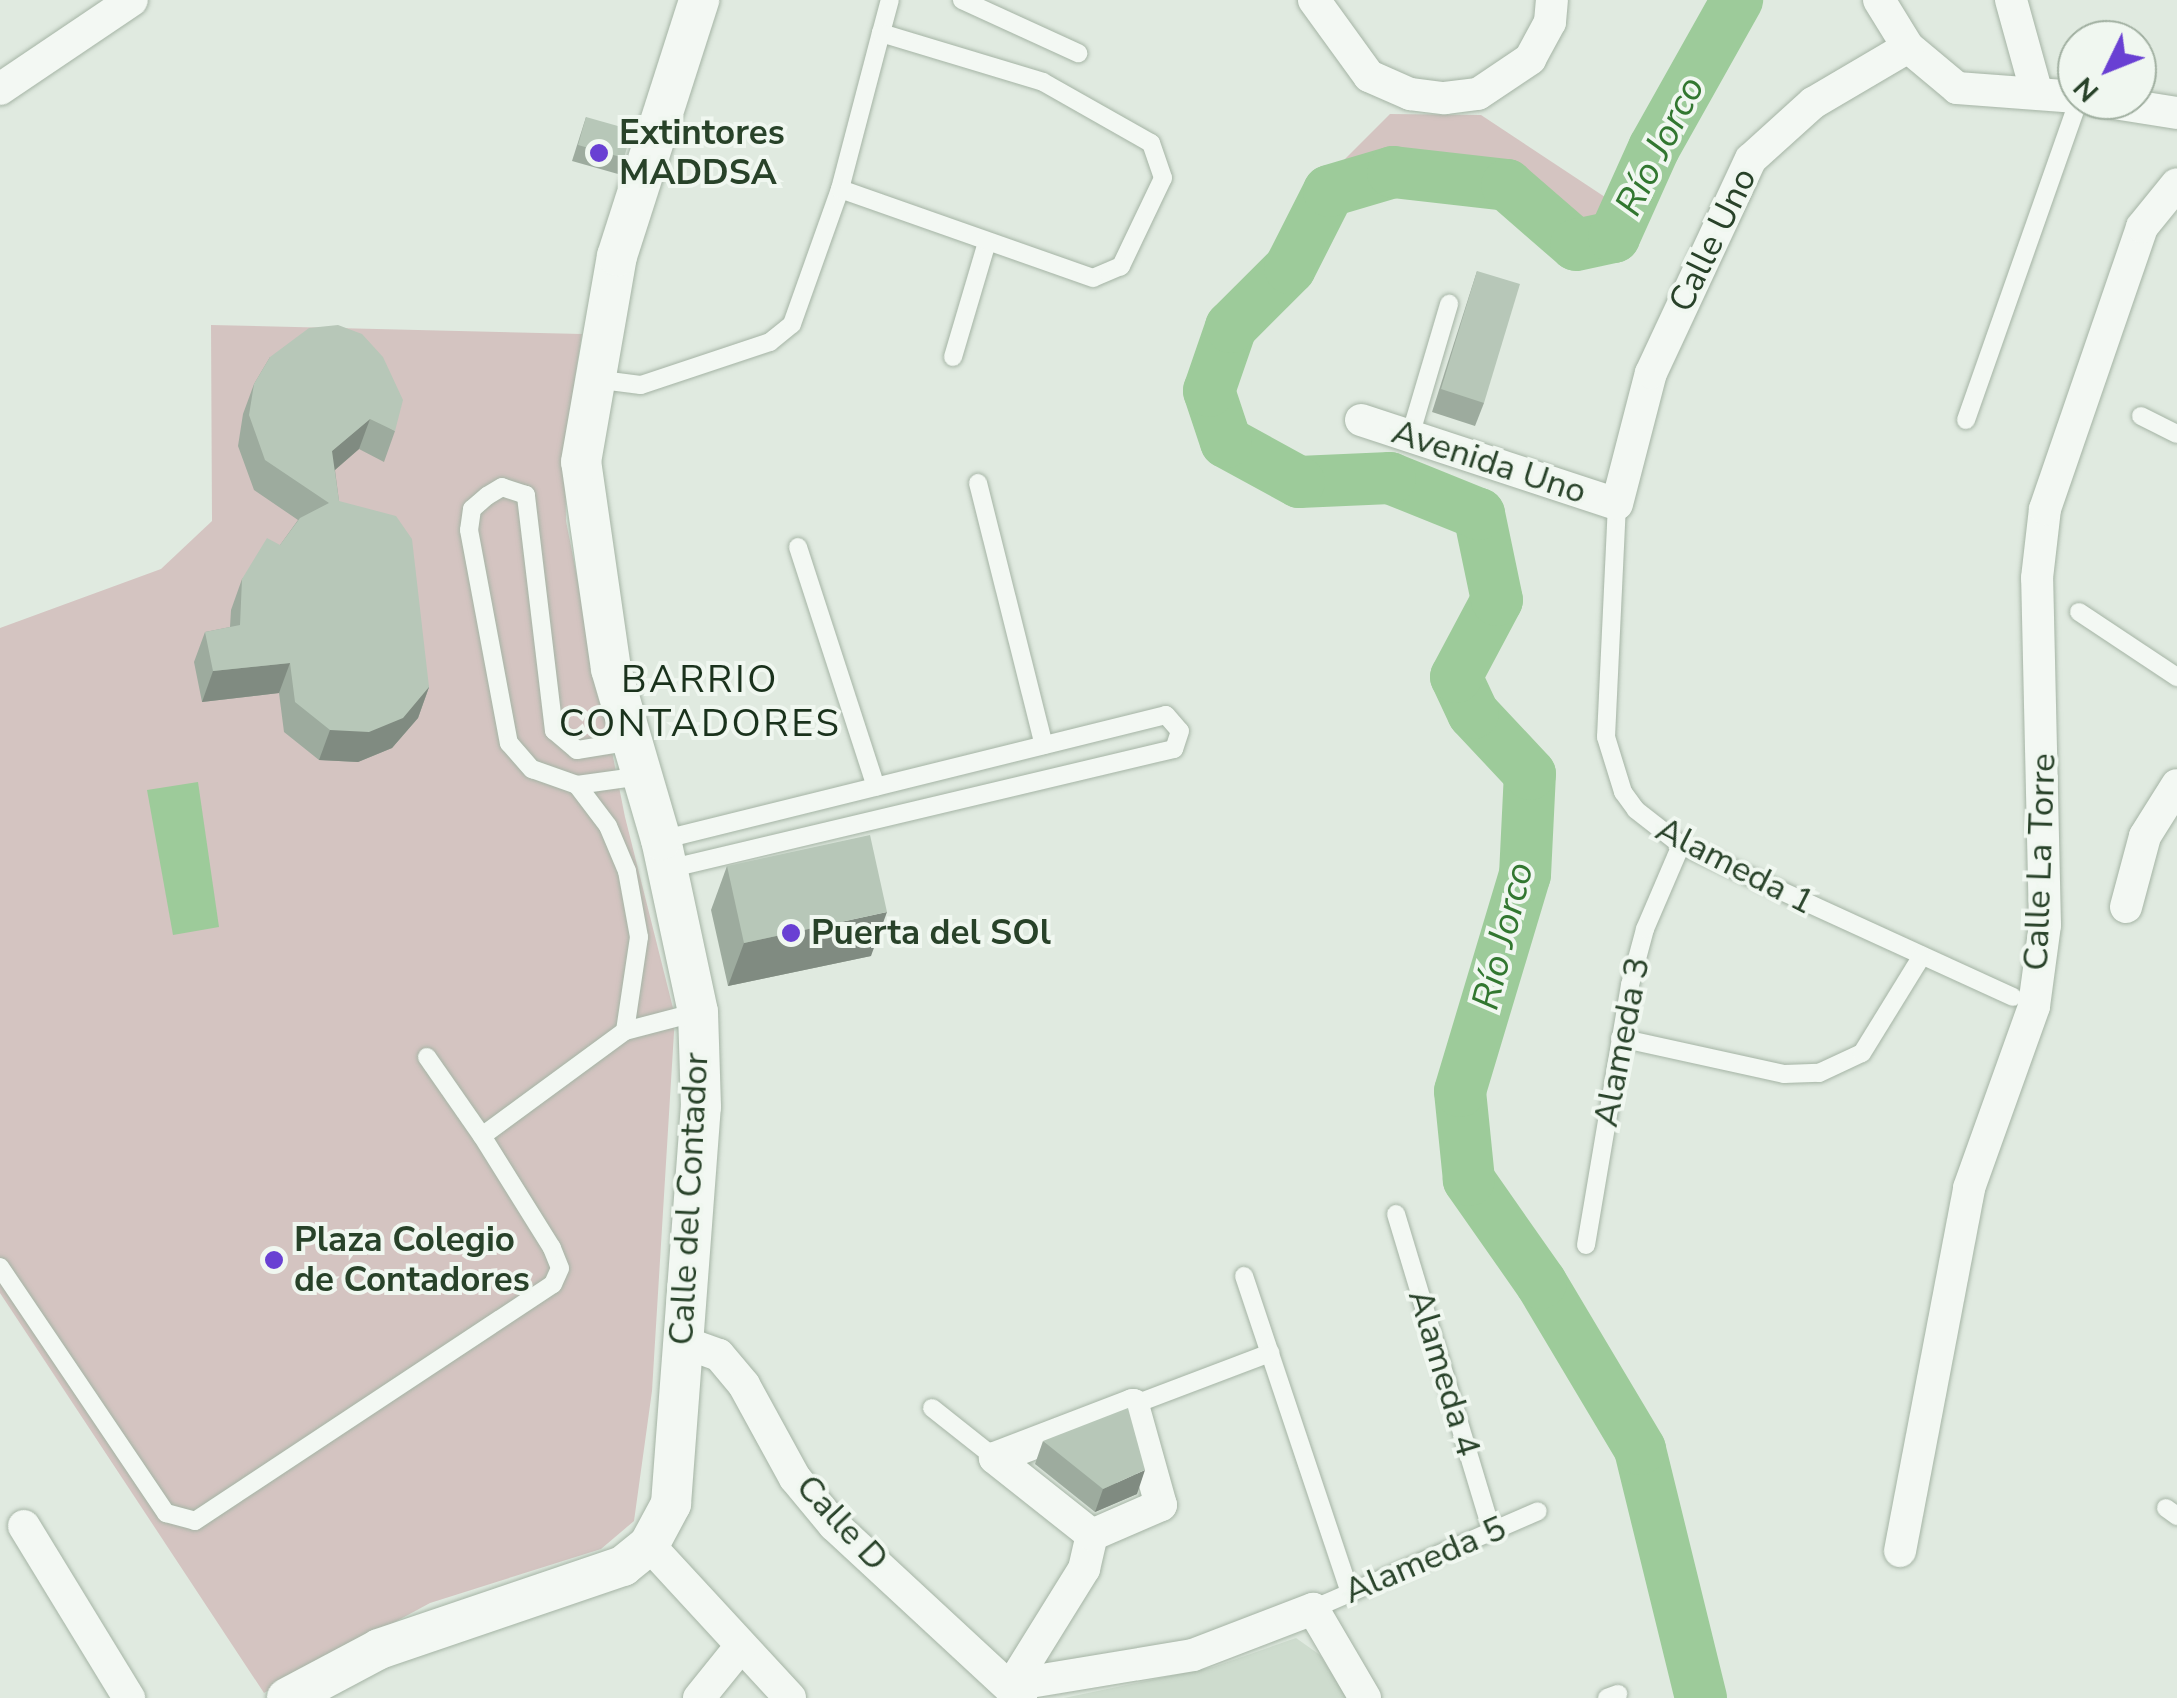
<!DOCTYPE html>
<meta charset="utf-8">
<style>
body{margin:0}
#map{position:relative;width:2177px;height:1698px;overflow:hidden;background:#e0eae0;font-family:"Nunito Sans",sans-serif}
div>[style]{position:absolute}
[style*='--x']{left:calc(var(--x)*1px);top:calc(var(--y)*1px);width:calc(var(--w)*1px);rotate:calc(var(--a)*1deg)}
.built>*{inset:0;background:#cedcce}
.green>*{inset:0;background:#d4c4c1}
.water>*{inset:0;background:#9dcb9a}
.river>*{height:52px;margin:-26px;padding:0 26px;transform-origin:26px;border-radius:26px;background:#9dcb9a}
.roads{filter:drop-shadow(0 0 2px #a5b4a5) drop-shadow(0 0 2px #a5b4a5)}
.service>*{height:18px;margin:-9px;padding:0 9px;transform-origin:9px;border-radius:9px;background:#f3f8f3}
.minor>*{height:32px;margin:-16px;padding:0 16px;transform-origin:16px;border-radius:16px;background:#f3f8f3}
.tertiary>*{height:40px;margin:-20px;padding:0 20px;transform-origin:20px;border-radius:20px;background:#f3f8f3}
.wall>*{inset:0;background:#9dab9e}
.shaded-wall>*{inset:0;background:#808b81}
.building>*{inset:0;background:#b7c7b8}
.dots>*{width:28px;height:28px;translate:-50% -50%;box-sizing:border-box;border:5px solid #f0f7f0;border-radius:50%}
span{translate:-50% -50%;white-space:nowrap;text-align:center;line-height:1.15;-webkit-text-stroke:8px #f0f7f0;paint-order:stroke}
.poi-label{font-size:35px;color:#284229;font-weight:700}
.left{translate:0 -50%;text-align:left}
.street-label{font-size:35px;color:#284229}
.water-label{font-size:38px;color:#327730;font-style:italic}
.neighbourhood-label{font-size:38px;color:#1a321c;letter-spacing:2.5px}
.north{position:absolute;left:2057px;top:20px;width:100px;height:100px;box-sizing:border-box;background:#f0f7f0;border:2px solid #a0afa0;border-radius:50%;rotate:227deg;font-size:28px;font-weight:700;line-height:40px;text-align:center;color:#284229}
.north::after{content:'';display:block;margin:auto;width:35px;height:45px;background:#6940d3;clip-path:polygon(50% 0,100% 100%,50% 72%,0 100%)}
</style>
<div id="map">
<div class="built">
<div style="clip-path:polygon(1296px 1638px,1320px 1655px,1347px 1698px,1064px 1698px,1213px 1667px)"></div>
</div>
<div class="green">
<div style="clip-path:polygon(1390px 114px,1481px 115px,1611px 201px,1588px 228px,1575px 230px,1513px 174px,1390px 162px,1323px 181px)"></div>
<div style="clip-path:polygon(211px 325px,582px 334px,565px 443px,566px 521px,625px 817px,675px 1016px,652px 1391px,634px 1521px,601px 1549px,430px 1603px,264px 1693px,0 1293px,0 628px,161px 569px,212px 521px)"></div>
</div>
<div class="water">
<div style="clip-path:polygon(198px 782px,219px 927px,173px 935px,147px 790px)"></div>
</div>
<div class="river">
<div style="--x:1701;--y:1698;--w:256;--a:-103.8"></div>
<div style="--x:1640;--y:1449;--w:193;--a:-120.8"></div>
<div style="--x:1541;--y:1283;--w:126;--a:-125"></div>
<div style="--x:1469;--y:1180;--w:89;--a:-95.8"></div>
<div style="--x:1460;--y:1091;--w:226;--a:-73.3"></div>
<div style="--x:1525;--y:875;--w:101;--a:-87.2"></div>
<div style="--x:1530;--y:774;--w:83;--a:-133.1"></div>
<div style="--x:1473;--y:713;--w:40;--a:-115"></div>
<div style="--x:1456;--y:677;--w:87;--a:-62"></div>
<div style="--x:1497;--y:600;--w:88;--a:-101.8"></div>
<div style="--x:1479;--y:514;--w:96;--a:-158"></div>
<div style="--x:1390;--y:478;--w:91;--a:177.5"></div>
<div style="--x:1299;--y:482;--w:83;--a:-151.3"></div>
<div style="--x:1226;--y:442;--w:54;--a:-108.4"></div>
<div style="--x:1209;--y:391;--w:68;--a:-71"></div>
<div style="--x:1231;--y:327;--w:83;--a:-45"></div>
<div style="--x:1290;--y:268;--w:86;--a:-63.1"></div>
<div style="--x:1329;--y:191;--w:67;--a:-16.5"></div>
<div style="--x:1393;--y:172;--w:115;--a:6.5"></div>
<div style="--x:1507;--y:185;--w:91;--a:41"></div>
<div style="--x:1576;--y:245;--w:39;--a:-12"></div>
<div style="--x:1614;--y:237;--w:98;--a:-65.8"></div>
<div style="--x:1654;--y:148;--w:170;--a:-60.7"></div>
</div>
<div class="roads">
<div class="service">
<div style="--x:962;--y:0;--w:128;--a:24.6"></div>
<div style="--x:881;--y:33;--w:34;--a:-75"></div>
<div style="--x:953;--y:357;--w:120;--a:-73.5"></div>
<div style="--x:594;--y:379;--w:47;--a:7.3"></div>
<div style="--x:641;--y:385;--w:136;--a:-18.4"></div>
<div style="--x:770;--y:342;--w:28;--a:-39"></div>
<div style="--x:792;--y:324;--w:143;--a:-70.4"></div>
<div style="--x:840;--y:189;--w:161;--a:-75.3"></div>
<div style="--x:881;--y:33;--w:169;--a:16.8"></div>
<div style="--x:1043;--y:82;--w:124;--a:29.5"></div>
<div style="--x:1151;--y:143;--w:37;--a:71"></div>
<div style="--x:1163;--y:178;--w:98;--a:115.5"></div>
<div style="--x:1121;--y:266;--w:30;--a:157"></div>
<div style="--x:1093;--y:278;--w:268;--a:-160.6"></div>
<div style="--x:2141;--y:416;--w:40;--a:26.6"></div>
<div style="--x:1966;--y:420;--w:339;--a:-70.6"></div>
<div style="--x:1410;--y:436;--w:138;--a:-73.5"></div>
<div style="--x:978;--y:483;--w:270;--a:75.9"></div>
<div style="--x:1617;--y:504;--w:233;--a:92.7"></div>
<div style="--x:1606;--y:737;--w:58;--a:72.8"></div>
<div style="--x:1623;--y:792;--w:22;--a:54"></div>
<div style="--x:1636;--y:810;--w:57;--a:37.9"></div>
<div style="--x:1681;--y:845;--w:365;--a:24.6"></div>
<div style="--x:798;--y:547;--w:252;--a:72"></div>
<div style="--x:2079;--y:612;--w:118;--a:33.6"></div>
<div style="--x:632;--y:741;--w:56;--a:170.7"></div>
<div style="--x:577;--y:750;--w:30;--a:-140"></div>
<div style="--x:554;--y:731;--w:238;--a:-96.8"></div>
<div style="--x:526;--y:495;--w:25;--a:-162"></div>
<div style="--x:502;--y:487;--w:17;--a:149"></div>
<div style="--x:487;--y:496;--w:20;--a:139"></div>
<div style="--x:472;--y:509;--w:21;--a:98"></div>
<div style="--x:469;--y:530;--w:217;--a:79.4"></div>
<div style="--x:509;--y:743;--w:35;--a:49"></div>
<div style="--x:532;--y:769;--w:48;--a:19.6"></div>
<div style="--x:577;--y:785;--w:66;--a:-7.9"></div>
<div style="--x:577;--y:785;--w:51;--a:52.9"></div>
<div style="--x:608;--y:826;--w:49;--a:67.1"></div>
<div style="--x:627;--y:871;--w:67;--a:79.7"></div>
<div style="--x:639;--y:937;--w:95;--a:98.5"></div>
<div style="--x:661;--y:840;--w:520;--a:-13.9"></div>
<div style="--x:1166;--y:715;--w:21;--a:49"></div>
<div style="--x:1180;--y:731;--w:19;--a:108"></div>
<div style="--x:1174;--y:749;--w:520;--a:166.66"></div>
<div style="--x:1620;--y:1038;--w:168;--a:12.4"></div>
<div style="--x:1784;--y:1074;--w:35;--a:-2"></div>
<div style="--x:1819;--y:1073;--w:47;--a:-24.9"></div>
<div style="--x:1862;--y:1053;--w:114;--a:-58.3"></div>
<div style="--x:427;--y:1057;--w:96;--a:55.2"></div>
<div style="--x:1396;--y:1214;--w:331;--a:73.2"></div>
<div style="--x:1586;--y:1245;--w:264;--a:-80.4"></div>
<div style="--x:1630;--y:985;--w:58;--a:-75"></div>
<div style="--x:1645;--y:929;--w:91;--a:-66.8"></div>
<div style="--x:0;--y:1267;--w:297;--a:56"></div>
<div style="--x:166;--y:1513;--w:30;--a:15"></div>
<div style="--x:195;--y:1521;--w:429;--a:-33.5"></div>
<div style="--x:553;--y:1284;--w:17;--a:-66"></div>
<div style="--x:560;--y:1268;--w:22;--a:-112"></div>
<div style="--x:552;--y:1248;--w:132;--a:-122"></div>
<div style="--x:482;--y:1136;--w:177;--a:-36.3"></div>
<div style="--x:625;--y:1031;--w:75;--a:-14.6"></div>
<div style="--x:1244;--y:1276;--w:333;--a:71.5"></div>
<div style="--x:1133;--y:1405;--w:147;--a:-20.8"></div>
<div style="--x:932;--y:1408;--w:80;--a:38.4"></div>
<div style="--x:2166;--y:1508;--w:14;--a:36"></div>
<div style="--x:1313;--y:1609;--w:245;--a:-23.5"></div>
<div style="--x:1607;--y:1698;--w:12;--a:-20"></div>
</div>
<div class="minor">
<div style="--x:1314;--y:0;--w:94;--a:54.1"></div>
<div style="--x:1369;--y:76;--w:45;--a:23.7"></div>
<div style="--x:1410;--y:94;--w:35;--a:7"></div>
<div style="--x:1445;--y:98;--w:33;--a:-7"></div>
<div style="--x:1478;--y:94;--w:63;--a:-33.9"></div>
<div style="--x:1530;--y:59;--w:42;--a:-61.6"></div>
<div style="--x:1550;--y:22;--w:22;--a:-85"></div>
<div style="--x:1879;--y:0;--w:55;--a:58.3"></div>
<div style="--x:1908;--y:47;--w:64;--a:39.9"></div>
<div style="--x:1957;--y:88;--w:120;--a:4.3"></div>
<div style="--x:2011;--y:0;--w:93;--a:74.5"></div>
<div style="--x:0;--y:89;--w:159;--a:-34"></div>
<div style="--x:2095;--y:100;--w:83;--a:9"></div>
<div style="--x:1361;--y:420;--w:269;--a:18.2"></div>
<div style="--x:1617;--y:504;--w:135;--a:-75.5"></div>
<div style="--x:1651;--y:373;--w:236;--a:-65"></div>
<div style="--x:1751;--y:159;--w:84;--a:-42.1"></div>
<div style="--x:1813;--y:103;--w:110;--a:-30.5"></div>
<div style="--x:2126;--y:907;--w:73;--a:-75"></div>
<div style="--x:2145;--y:836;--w:60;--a:-57.9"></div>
<div style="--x:680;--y:1341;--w:41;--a:19.7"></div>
<div style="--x:719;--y:1355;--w:39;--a:50"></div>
<div style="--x:744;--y:1385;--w:106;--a:61.3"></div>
<div style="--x:795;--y:1478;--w:61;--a:50.3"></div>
<div style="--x:834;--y:1525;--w:255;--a:42.8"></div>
<div style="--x:24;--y:1526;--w:202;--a:58.6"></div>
<div style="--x:649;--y:1545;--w:208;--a:47.3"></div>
<div style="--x:1900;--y:1551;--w:369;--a:-79.2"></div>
<div style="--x:1969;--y:1188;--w:193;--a:-70.3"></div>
<div style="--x:2034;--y:1006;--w:82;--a:-82.3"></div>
<div style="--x:2045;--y:925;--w:347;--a:-91.3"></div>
<div style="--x:2037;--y:578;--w:69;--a:-83.4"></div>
<div style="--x:2045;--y:509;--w:298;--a:-71"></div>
<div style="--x:2142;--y:227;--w:55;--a:-50.9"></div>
<div style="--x:1012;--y:1685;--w:137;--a:-58.2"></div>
<div style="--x:1084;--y:1569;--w:35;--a:-77"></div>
<div style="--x:1092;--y:1535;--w:124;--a:-141.6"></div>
<div style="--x:995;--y:1458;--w:148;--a:-21"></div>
<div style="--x:1133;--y:1405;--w:104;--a:74.4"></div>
<div style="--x:1161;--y:1505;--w:75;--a:156.5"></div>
<div style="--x:1012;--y:1685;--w:183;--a:-9.4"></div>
<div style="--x:1193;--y:1655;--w:129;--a:-21"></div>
<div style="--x:1313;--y:1609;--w:103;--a:59.7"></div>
<div style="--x:699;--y:1698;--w:67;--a:-51.1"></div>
</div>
<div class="tertiary">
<div style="--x:287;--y:1698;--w:104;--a:-28"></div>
<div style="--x:379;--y:1649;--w:258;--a:-18.8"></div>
<div style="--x:623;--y:1566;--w:33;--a:-39"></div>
<div style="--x:649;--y:1545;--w:47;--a:-61.8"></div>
<div style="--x:671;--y:1504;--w:398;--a:-85.7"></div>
<div style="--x:701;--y:1107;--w:95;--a:-91.8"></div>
<div style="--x:698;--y:1012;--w:176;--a:-102.1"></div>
<div style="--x:661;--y:840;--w:178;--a:-106.3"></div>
<div style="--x:611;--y:669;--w:209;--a:-98.2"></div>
<div style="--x:581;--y:462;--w:209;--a:-80.1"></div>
<div style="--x:617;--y:256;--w:269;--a:-72.2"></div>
</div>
</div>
<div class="wall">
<div style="clip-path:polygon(586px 117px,624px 158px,618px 174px,572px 161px)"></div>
<div style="clip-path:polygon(1477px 271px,1484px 403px,1475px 426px,1432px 412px)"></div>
<div style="clip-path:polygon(270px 357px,395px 431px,384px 462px,359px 449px,335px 470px,339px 501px,429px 687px,418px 718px,392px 748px,358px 762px,319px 760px,284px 732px,279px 693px,202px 702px,194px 662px,205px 632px,230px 627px,231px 610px,242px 579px,280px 545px,298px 520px,254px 490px,238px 446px,243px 414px,254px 384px)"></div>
<div style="clip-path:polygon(727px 866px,871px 956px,728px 986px,711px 910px)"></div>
<div style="clip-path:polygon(1043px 1441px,1137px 1494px,1095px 1512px,1035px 1464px)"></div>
</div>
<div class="shaded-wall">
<div style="clip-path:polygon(370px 419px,359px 449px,321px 482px,332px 451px)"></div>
<div style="clip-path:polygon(290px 663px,279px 693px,202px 702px,213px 671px)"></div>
<div style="clip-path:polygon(429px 687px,418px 718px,392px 748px,358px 762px,319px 760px,330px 730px)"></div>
<div style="clip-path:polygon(887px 912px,871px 956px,728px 986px,744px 943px)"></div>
<div style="clip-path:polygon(1145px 1470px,1137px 1494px,1095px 1512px,1103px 1489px)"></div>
</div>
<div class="building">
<div style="clip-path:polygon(586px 117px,632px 130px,624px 158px,578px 145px)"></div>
<div style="clip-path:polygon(1477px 271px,1520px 284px,1484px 403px,1441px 389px)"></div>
<div style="clip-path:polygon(338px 325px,362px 334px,383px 357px,403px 400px,395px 431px,370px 419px,332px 451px,339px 501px,396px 516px,412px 539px,429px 687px,403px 718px,369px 732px,330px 730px,295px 702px,290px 663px,213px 671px,205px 632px,240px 625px,242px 579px,267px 538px,280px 545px,300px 518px,329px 503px,265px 460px,249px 415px,254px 384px,270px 357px,309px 328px)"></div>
<div style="clip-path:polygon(870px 835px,887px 912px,744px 943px,727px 866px)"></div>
<div style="clip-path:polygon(1128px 1408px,1145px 1470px,1103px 1489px,1043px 1441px)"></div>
</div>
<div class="dots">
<div style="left:599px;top:153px;background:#6940d3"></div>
<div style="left:791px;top:933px;background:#6940d3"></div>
<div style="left:274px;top:1260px;background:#6940d3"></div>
</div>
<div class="poi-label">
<span class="left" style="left:619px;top:153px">Extintores<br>MADDSA</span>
<span class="left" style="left:811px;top:933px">Puerta del SOl</span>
<span class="left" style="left:294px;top:1260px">Plaza Colegio<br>de Contadores</span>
</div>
<div class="street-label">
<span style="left:1713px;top:240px;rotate:-64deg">Calle Uno</span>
<span style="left:1489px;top:462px;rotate:18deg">Avenida Uno</span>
<span style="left:2040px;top:862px;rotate:-88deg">Calle La Torre</span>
<span style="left:1735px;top:866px;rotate:27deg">Alameda 1</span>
<span style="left:1622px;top:1042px;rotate:-79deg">Alameda 3</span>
<span style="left:689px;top:1199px;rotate:-87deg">Calle del Contador</span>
<span style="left:1444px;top:1373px;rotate:73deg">Alameda 4</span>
<span style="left:842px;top:1523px;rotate:47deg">Calle D</span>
<span style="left:1425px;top:1560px;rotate:-23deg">Alameda 5</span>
</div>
<div class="water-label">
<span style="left:1660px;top:146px;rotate:-63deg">Río Jorco</span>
<span style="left:1503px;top:936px;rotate:-76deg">Río Jorco</span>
</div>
<div class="neighbourhood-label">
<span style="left:700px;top:702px">BARRIO<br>CONTADORES</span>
</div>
<div class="north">N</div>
</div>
